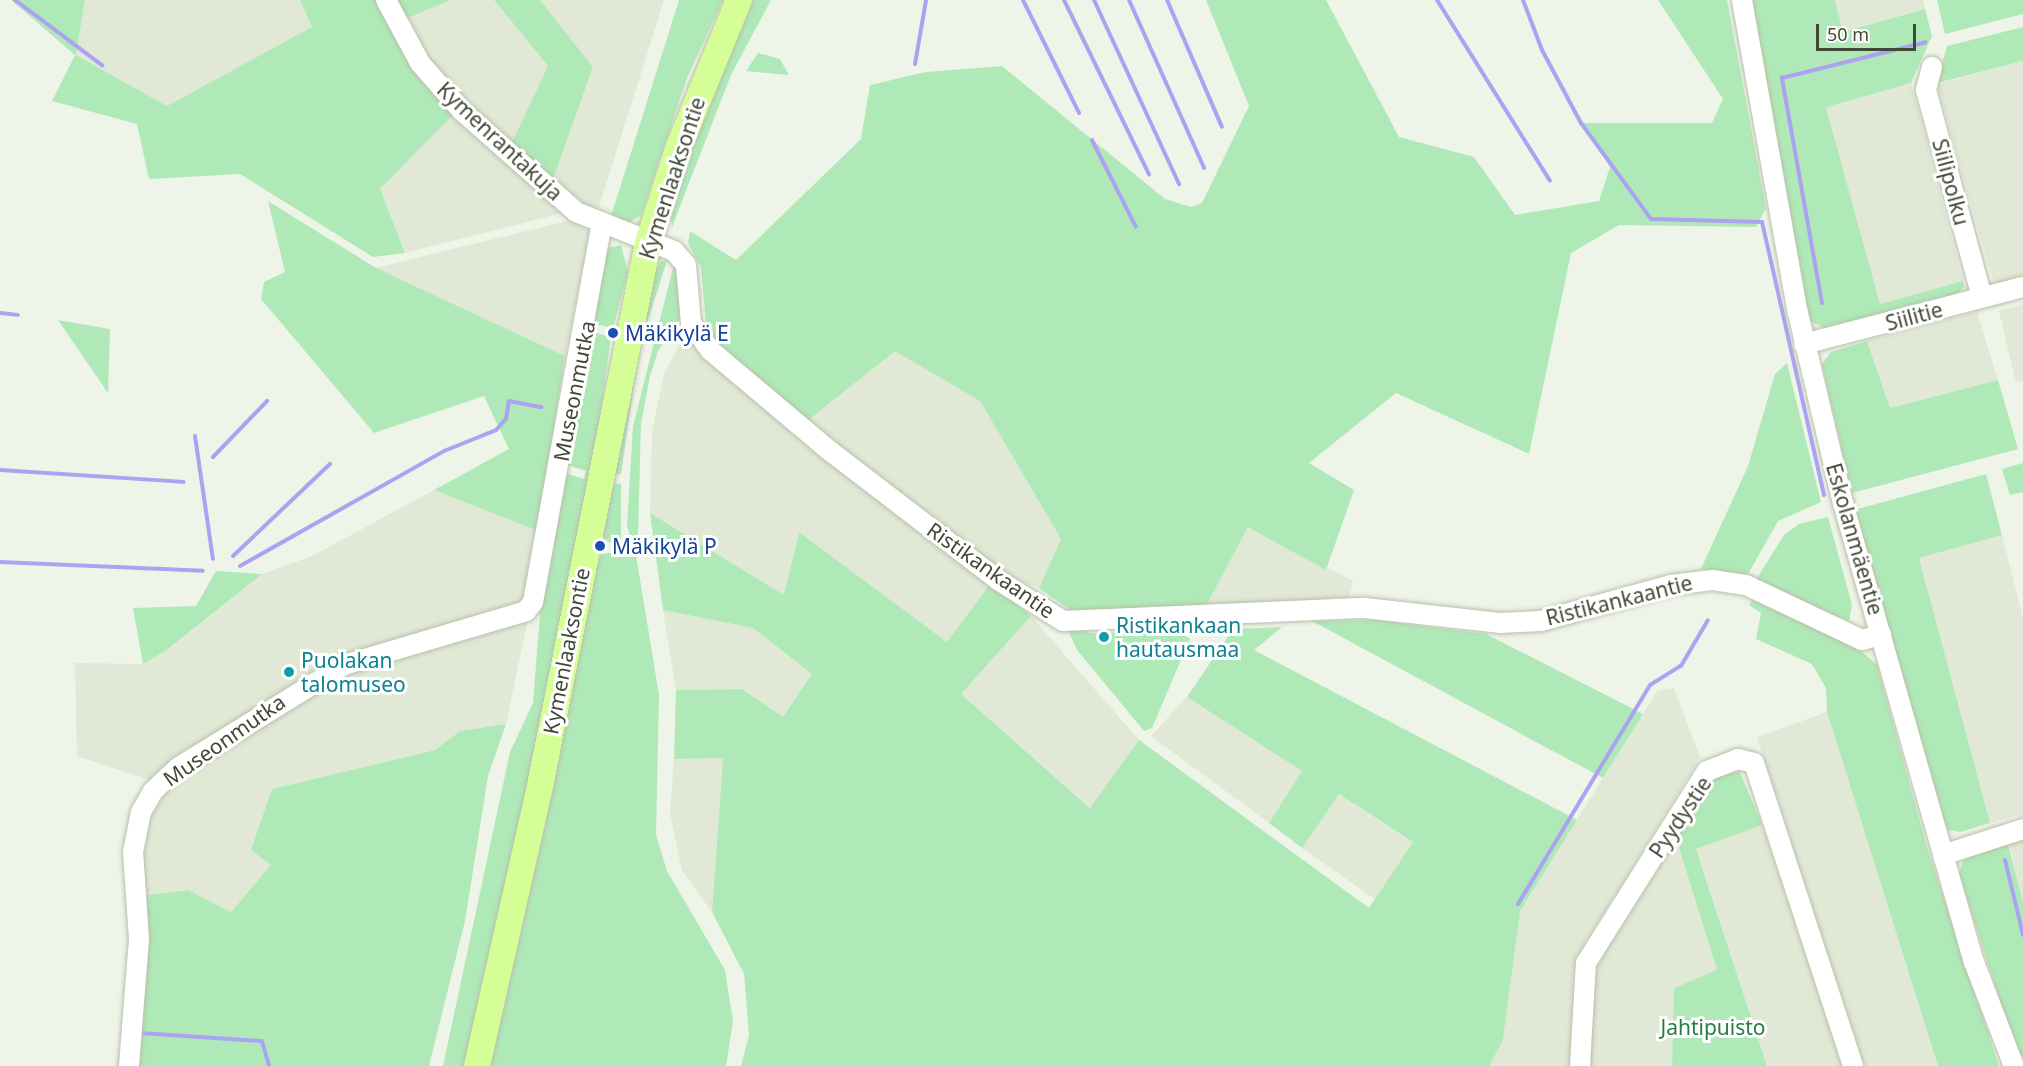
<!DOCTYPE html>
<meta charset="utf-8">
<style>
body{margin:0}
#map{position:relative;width:2023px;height:1066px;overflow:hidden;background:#eff4e8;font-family:"Noto Sans",sans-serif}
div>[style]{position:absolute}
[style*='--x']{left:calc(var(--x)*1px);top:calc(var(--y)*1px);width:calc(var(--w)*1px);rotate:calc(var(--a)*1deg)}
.residential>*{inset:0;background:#e1e8d6}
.green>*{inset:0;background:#b0e9b8}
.stream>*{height:4px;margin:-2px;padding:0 2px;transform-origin:2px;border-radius:2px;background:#aba3f2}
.roads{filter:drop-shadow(0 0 2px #b8c0aa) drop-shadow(0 0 2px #b8c0aa)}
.minor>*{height:20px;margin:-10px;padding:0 10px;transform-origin:10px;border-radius:10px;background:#fff}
.major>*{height:26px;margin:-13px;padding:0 13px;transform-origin:13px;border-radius:13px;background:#d5ff96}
.dots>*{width:16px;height:16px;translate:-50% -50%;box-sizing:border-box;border:3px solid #fff;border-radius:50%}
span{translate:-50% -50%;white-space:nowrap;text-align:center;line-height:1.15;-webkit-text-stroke:6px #fff;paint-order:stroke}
.street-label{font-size:21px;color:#424836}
.transit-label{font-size:21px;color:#164399}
.left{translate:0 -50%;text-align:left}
.culture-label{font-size:21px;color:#0d838f}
.park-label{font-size:21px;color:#287b42}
.scale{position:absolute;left:1816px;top:24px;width:100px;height:27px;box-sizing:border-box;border:3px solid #424836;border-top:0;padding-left:8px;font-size:18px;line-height:21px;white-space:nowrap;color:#424836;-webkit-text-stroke:4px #fff;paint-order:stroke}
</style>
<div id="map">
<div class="residential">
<div style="clip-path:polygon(85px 0,300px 0,312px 27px,167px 106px,76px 55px)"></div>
<div style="clip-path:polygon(451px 0,494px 0,548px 66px,512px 142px,468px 106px,427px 57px,405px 19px)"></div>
<div style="clip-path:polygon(540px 0,664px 0,597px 213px,553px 179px,593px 67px)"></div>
<div style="clip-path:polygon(1835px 0,1923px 0,1925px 9px,1843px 32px)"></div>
<div style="clip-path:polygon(2023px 61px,2023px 280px,2001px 286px,1993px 280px,1937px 84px)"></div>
<div style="clip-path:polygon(1911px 83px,1963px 281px,1880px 304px,1826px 106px)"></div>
<div style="clip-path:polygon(455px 113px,566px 212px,405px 253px,380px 189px)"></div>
<div style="clip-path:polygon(571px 220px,590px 232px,565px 356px,376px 268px)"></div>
<div style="clip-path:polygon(2023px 304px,2023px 381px,2016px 383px,1999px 311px)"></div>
<div style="clip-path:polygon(1977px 312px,1998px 380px,1890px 408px,1867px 341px)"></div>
<div style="clip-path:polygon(695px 341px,990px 584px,947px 642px,799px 532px,784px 595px,650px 513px,652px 432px,664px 374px,679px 345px)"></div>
<div style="clip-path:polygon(895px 350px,980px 401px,1061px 539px,1039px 588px,1003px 574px,807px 421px)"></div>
<div style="clip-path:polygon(434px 490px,538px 531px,530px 593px,520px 604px,327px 661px,150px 780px,77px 756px,75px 663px,143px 664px,168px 650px,262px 574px,312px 556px)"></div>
<div style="clip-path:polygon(1248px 527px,1353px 581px,1348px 601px,1205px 608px)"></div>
<div style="clip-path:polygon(2002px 535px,2023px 618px,2023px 814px,1990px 823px,1919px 558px)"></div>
<div style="clip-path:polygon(663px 610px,753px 628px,813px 674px,783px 717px,742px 689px,676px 690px)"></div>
<div style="clip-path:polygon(1031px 616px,1139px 740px,1091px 808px,961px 694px)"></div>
<div style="clip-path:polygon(528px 619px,506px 724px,460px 731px,435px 750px,272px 789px,272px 865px,231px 912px,188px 890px,141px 896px,140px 850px,148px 811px,167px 783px,351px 669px)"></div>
<div style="clip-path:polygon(1674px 688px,1700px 757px,1575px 960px,1569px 1066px,1488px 1066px,1503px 1040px,1520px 911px,1658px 690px)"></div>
<div style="clip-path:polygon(1187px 697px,1302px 771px,1269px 823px,1151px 736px)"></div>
<div style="clip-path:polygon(1827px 712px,1938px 1066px,1864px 1066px,1757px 737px)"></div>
<div style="clip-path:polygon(723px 757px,712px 912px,682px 871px,670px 813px,674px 759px)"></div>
<div style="clip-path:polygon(1338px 794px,1413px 842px,1375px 899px,1302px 848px)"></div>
<div style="clip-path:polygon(1762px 825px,1843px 1066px,1767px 1066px,1696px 848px)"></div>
<div style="clip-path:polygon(1675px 835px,1717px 970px,1674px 988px,1672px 1066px,1587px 1066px,1591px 969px)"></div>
<div style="clip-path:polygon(2023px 840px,2023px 901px,2009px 844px)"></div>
</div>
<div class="green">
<div style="clip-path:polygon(11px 0,85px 0,76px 55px,167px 106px,312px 27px,300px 0,377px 0,416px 73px,455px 113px,380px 189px,405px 253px,373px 257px,240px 174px,149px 179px,137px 124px,52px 101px,75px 55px)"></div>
<div style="clip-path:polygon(396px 0,451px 0,405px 19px)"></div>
<div style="clip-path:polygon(494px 0,540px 0,593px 67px,553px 179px,512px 142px,548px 66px)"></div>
<div style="clip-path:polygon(679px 0,723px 0,687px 78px,641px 215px,623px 226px,613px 221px,612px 213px)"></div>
<div style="clip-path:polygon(750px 0,771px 0,731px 75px,672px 227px,670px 213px,683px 172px)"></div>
<div style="clip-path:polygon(1206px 0,1326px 0,1399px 137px,1474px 157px,1515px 215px,1599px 201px,1610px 167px,1582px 123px,1712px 123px,1723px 99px,1658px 0,1727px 0,1766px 208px,1756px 227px,1619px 225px,1571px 253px,1529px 454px,1396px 393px,1309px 463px,1354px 490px,1326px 570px,1248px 527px,1205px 608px,1070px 610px,1039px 588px,1061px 539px,980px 401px,895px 351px,807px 421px,723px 352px,706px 325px,701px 267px,688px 243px,690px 231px,736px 260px,861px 139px,870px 85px,926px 72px,1002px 66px,1165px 199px,1191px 207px,1202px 203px,1249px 106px)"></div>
<div style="clip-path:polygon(1752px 0,1835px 0,1843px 32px,1925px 9px,1932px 36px,1911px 83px,1826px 107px,1880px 304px,1963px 281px,1964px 287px,1953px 298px,1827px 329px,1809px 321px)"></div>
<div style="clip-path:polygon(1937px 0,2023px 0,2023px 14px,1945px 34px)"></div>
<div style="clip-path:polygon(2023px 27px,2023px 61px,1937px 83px,1947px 46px)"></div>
<div style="clip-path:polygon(758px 53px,780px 59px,789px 75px,746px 71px)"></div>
<div style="clip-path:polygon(268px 201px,376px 268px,565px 356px,538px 531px,434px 490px,509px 449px,484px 396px,374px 433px,261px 299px,264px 282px,285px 272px)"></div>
<div style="clip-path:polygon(621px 245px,628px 272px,613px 328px,591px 323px,604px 256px,608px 248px)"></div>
<div style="clip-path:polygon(661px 261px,667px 261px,640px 345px,621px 474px,610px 475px,651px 281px)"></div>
<div style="clip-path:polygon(674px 264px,680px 268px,684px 313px,658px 351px,650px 376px,641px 424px,638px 534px,631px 540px,627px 526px,633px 426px)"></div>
<div style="clip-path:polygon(58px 320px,110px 329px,108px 393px)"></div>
<div style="clip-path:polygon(593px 332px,611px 337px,599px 423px,521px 829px,467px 1066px,443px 1066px,510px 752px,533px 703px,541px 602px,563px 472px,584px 479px,586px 471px,565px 464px)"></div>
<div style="clip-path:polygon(1867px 341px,1890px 408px,1998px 380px,2018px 449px,1852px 493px,1822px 364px,1831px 352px)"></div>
<div style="clip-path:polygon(1787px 363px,1821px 502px,1778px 521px,1748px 574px,1701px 569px,1748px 466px,1775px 374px)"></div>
<div style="clip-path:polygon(2023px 463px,2023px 492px,2010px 495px,2002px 469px)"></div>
<div style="clip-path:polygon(1986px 474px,2002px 535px,1919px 558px,1990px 823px,1960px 832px,1948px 830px,1938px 816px,1854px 510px)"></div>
<div style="clip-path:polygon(609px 483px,621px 484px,621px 541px,611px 543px,602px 538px)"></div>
<div style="clip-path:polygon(650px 513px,784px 595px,799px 532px,947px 642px,990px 584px,1031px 616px,961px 694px,1090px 808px,1139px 740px,1369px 908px,1413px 842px,1339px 794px,1302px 848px,1269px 823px,1302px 771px,1187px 697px,1233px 629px,1282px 627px,1254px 650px,1577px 820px,1520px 911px,1503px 1040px,1489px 1066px,741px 1066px,749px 1035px,744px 974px,712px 912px,723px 758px,674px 759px,676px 690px,742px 689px,783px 717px,812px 674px,753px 628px,663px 610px)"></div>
<div style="clip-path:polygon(1828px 517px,1852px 605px,1849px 621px,1754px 583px,1784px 535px,1799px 524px)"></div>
<div style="clip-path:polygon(635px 549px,659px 695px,656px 835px,667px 871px,725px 970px,733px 1021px,726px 1066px,489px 1066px,590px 588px,601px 554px)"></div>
<div style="clip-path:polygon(216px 571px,262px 574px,167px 650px,143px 664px,133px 608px,196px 606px)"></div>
<div style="clip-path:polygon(1753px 600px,1857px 647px,1877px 665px,1927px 847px,1999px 1066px,1938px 1066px,1827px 712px,1826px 688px,1812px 664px,1756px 639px,1761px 613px,1749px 605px)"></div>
<div style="clip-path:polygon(1374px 620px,1486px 634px,1643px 714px,1603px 778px,1312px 621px)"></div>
<div style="clip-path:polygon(1074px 628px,1091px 633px,1180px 632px,1190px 639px,1152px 728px,1144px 731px,1077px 650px,1068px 630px)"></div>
<div style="clip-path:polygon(506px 724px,488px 776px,465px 921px,429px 1066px,134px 1066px,141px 896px,188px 890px,231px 912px,271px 865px,251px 850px,272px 789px,435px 750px,460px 731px)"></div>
<div style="clip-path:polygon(1740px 772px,1762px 825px,1696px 849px,1767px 1066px,1672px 1066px,1674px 988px,1717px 970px,1675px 835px,1706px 787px,1722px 774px)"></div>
<div style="clip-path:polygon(2008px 844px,2023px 902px,2023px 1057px,2018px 1056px,1959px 874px,1964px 858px)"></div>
</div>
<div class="stream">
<div style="--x:15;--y:0;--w:109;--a:36.8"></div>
<div style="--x:1023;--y:0;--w:126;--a:63.6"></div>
<div style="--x:1064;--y:0;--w:194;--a:64"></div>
<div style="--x:1094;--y:0;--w:203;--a:65.2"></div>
<div style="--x:1129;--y:0;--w:184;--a:65.9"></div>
<div style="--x:1167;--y:0;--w:138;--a:66.6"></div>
<div style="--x:1437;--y:0;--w:213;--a:58"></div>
<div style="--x:1523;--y:0;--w:53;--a:69.2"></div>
<div style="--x:1542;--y:50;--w:83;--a:61.9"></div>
<div style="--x:1581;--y:123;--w:119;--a:53.9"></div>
<div style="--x:1651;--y:219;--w:111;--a:1.5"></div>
<div style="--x:1762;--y:222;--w:280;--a:77.2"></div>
<div style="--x:915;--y:64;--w:65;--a:-80.2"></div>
<div style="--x:1092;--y:140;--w:97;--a:63.2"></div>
<div style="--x:1822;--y:303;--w:229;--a:-100.1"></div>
<div style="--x:1782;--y:78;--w:148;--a:-14"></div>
<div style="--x:0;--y:313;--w:18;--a:6"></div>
<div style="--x:195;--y:436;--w:124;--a:81.7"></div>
<div style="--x:213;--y:457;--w:78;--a:-46"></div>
<div style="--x:0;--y:470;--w:184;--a:3.7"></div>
<div style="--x:233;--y:556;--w:134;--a:-43.5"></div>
<div style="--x:0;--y:562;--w:203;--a:2.5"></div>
<div style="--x:240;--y:566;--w:234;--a:-29.4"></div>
<div style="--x:444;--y:451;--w:56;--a:-22"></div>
<div style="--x:496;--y:430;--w:15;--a:-48"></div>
<div style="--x:506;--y:419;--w:18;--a:-81"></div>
<div style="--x:509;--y:401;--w:33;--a:11"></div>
<div style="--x:2005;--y:860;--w:77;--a:76.5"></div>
<div style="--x:1518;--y:904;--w:256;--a:-58.9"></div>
<div style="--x:1650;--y:685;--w:36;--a:-32"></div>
<div style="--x:1681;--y:666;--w:53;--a:-59.6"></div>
<div style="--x:140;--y:1033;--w:122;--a:3.8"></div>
<div style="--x:262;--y:1041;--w:26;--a:74"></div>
</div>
<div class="roads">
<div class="minor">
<div style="--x:386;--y:0;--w:72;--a:61.6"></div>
<div style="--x:420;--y:63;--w:64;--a:48.8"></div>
<div style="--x:462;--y:111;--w:152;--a:41.5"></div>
<div style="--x:576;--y:212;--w:105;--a:21.7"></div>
<div style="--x:674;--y:251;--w:18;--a:49"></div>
<div style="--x:686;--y:265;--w:58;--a:85.1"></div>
<div style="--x:691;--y:323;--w:33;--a:55"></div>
<div style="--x:710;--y:350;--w:157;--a:40.1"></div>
<div style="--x:830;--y:451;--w:212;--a:37.5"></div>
<div style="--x:998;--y:580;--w:77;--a:32.2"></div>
<div style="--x:1063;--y:621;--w:302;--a:-2.5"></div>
<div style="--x:1365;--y:608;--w:136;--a:6.3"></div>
<div style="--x:1500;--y:623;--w:41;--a:-2.8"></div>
<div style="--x:1541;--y:621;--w:135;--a:-15.5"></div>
<div style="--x:1671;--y:585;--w:42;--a:-6.8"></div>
<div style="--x:1713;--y:580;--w:33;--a:9"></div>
<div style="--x:1746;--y:585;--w:128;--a:25.4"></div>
<div style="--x:1862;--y:640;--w:20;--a:-15"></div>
<div style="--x:1742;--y:0;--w:318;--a:79.9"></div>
<div style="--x:1798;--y:313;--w:195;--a:76.7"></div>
<div style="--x:1843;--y:503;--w:477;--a:74.1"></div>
<div style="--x:1974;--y:962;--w:111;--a:69"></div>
<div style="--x:1932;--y:67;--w:24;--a:105"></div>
<div style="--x:1926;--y:90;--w:215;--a:74.9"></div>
<div style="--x:1804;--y:344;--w:226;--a:-14.6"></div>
<div style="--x:1943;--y:855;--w:84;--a:-18"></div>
<div style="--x:129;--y:1066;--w:127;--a:-85.5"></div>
<div style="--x:139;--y:939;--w:87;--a:-93.9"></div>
<div style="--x:133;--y:852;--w:41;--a:-78.7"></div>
<div style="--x:141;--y:812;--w:24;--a:-60"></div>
<div style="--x:153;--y:791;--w:35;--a:-43"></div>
<div style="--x:179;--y:767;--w:194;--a:-31.7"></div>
<div style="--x:344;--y:665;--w:190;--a:-16.5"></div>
<div style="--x:526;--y:611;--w:11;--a:-52"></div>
<div style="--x:533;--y:602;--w:384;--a:-79.7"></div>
<div style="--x:1580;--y:1066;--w:103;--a:-86.7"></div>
<div style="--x:1586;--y:963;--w:227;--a:-57.8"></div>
<div style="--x:1707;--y:771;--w:33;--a:-21"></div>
<div style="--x:1738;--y:759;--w:16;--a:14"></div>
<div style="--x:1754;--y:763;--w:319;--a:71.9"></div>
</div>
<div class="major">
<div style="--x:477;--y:1066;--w:292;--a:-77.3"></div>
<div style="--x:541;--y:781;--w:549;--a:-78.75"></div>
<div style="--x:648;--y:243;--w:102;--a:-72.3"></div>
<div style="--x:679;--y:146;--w:158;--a:-67.7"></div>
</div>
</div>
<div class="dots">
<div style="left:613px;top:333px;background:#1a4fb4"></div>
<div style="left:600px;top:546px;background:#1a4fb4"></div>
<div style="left:1104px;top:637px;background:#0f9aa8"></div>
<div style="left:289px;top:672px;background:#0f9aa8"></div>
</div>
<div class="street-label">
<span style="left:500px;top:141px;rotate:43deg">Kymenrantakuja</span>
<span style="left:672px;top:178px;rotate:-72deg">Kymenlaaksontie</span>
<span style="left:1951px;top:182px;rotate:75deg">Siilipolku</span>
<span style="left:1914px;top:316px;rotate:-15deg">Siilitie</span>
<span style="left:574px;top:391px;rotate:-79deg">Museonmutka</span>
<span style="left:1855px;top:539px;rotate:74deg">Eskolanmäentie</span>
<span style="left:991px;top:570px;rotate:35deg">Ristikankaantie</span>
<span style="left:1619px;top:600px;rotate:-14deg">Ristikankaantie</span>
<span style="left:566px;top:651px;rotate:-79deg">Kymenlaaksontie</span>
<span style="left:224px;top:740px;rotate:-35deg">Museonmutka</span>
<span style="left:1680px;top:817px;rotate:-56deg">Pyydystie</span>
</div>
<div class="transit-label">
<span class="left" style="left:625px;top:333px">Mäkikylä E</span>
<span class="left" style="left:612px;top:546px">Mäkikylä P</span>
</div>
<div class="culture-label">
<span class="left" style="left:1116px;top:637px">Ristikankaan<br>hautausmaa</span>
<span class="left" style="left:301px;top:672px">Puolakan<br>talomuseo</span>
</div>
<div class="park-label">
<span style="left:1713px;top:1027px">Jahtipuisto</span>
</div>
<div class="scale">50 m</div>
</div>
